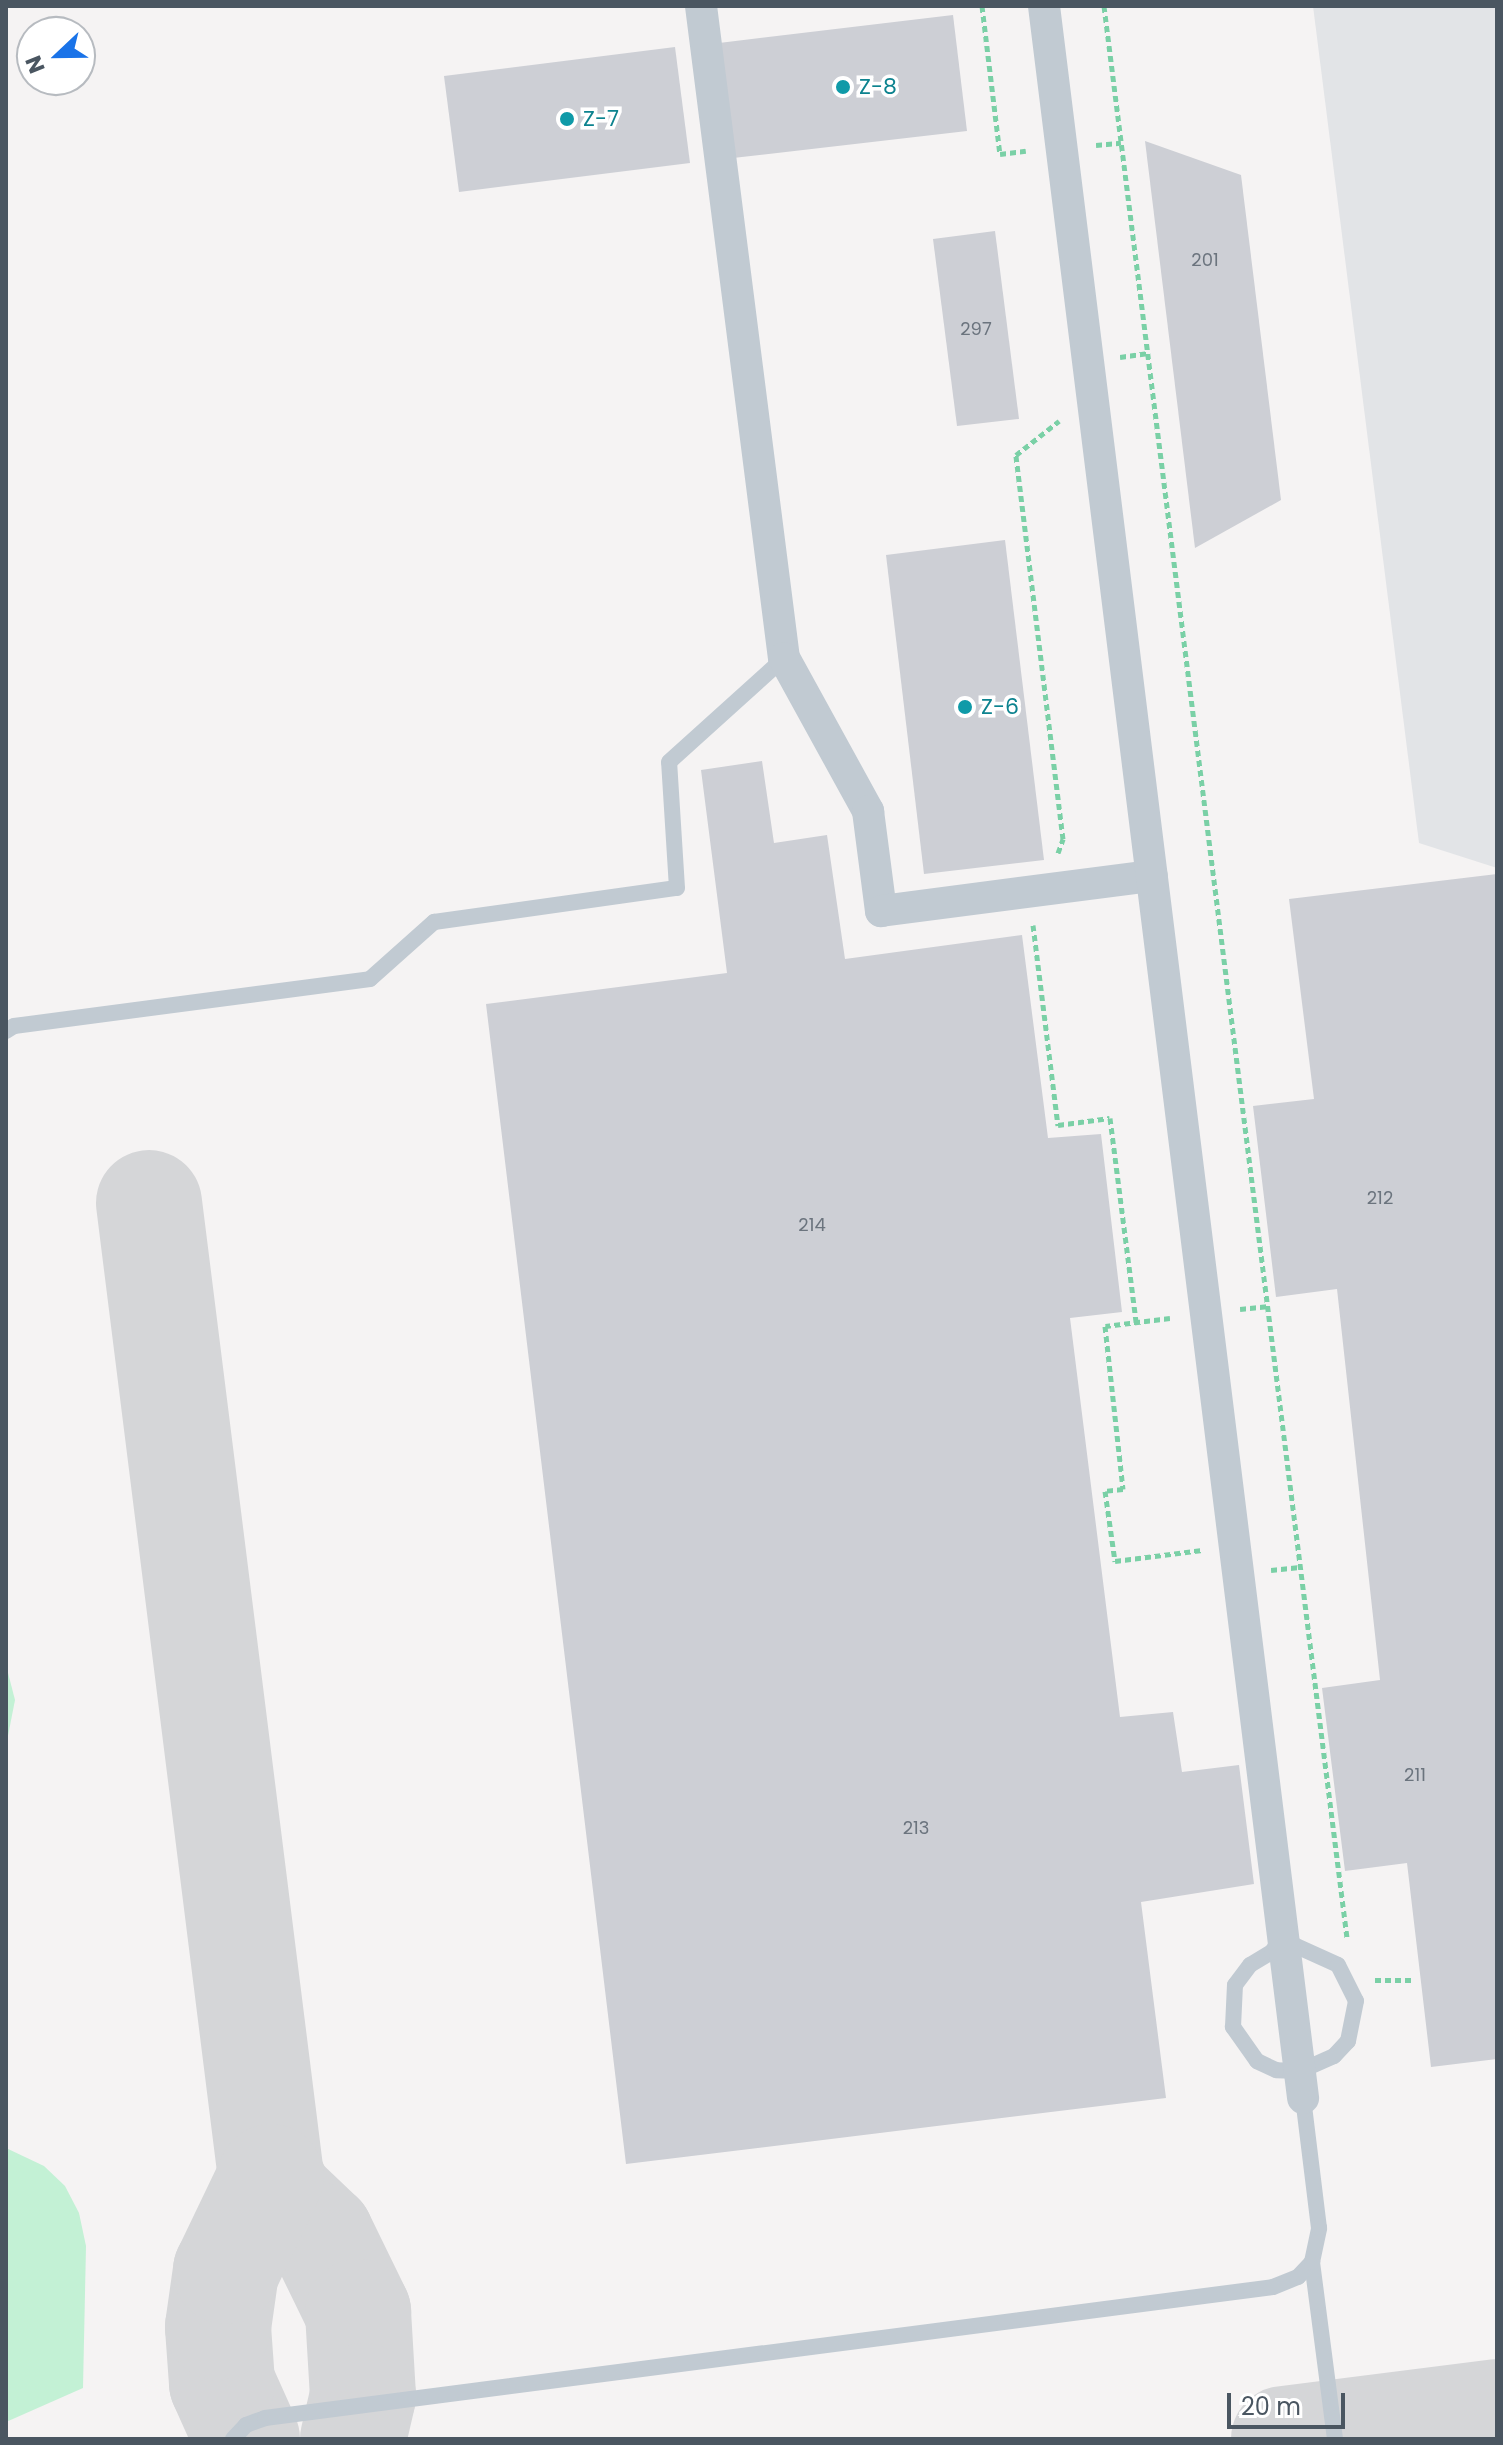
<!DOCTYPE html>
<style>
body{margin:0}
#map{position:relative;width:1503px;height:2445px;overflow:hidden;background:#f5f3f3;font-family:Poppins,sans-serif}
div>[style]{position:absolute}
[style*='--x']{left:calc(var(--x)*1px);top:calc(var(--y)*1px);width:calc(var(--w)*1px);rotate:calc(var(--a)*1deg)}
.airport>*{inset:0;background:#e2e4e7}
.green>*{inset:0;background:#c3f1d5}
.taxiway>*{height:106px;margin:-53px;padding:0 53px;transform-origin:53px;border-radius:53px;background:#d5d6d8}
.building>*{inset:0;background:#cdcfd5}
.path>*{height:5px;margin-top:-2.5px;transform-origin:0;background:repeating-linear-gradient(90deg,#7ad0a6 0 6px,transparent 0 10px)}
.lane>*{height:16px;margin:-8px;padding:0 8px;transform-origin:8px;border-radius:8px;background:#c1cad2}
.street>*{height:32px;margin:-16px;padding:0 16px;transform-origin:16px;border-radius:16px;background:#c1cad2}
.dots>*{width:22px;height:22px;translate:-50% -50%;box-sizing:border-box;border:4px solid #fff;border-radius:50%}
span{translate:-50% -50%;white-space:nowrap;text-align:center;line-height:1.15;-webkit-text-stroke:7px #fff;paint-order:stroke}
.number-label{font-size:18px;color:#6b747e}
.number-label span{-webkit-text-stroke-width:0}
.culture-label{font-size:22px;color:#0d838f}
.left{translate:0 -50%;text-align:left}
.frame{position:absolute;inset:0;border:8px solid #4a5661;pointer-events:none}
.north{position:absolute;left:16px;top:16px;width:80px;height:80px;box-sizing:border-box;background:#fff;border:2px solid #b7bbc0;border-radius:50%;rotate:248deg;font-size:22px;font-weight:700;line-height:32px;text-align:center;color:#4a5661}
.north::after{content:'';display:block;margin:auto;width:28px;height:36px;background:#1a73e8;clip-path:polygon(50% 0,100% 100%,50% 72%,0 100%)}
.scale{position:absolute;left:1227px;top:2393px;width:118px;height:36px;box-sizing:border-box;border:4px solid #4a5661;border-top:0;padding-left:10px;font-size:24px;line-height:28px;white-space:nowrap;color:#4a5661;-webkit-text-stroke:6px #fff;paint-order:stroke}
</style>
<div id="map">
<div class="airport">
<div style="clip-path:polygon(1313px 6px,1497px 6px,1497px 868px,1419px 843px)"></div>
</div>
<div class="green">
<div style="clip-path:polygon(6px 1665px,15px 1700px,6px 1746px)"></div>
<div style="clip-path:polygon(6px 2148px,44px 2166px,65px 2186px,79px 2213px,86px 2246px,83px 2388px,6px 2422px)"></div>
</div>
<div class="taxiway">
<div style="--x:149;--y:1203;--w:982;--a:82.86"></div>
<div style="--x:271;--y:2177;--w:23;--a:65"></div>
<div style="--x:281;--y:2198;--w:55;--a:43.5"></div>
<div style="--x:321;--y:2236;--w:85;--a:64"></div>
<div style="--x:358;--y:2312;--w:84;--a:86.6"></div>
<div style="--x:363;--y:2396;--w:44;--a:103.1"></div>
<div style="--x:247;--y:2439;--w:61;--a:-114.1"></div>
<div style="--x:222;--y:2383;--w:56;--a:-94.1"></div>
<div style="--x:218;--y:2327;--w:57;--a:-81.9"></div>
<div style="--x:226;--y:2271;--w:104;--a:-64.4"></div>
<div style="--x:1284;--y:2439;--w:215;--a:-7.2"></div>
</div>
<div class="building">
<div style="clip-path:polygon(953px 15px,967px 131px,733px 158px,719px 43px)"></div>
<div style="clip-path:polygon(675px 47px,690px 163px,459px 192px,444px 76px)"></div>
<div style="clip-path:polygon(1145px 141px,1241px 175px,1281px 500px,1195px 548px)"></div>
<div style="clip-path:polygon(995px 231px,1019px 419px,957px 426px,933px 239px)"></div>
<div style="clip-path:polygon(1005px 540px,1044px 860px,924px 874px,886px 555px)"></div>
<div style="clip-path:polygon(762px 761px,774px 843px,827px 835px,845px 959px,1022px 935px,1048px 1138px,1101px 1134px,1122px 1312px,1070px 1318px,1120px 1717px,1173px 1712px,1182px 1772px,1239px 1765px,1254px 1884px,1141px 1902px,1166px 2098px,626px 2164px,486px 1004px,727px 973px,701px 770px)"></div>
<div style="clip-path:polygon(1497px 874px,1497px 2059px,1431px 2067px,1407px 1863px,1345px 1871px,1322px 1688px,1380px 1680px,1337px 1289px,1276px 1297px,1253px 1106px,1314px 1099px,1289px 899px)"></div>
</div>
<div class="path">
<div style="--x:982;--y:6;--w:149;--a:83.1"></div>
<div style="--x:1000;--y:154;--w:26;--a:-7"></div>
<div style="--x:1104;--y:6;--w:1947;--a:82.83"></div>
<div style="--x:1096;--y:145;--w:25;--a:-5"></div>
<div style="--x:1120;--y:357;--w:27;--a:-8"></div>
<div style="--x:1058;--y:853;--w:15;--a:-70"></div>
<div style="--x:1063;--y:839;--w:387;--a:-97"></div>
<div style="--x:1016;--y:455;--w:55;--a:-38.3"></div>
<div style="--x:1033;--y:925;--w:202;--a:82.9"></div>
<div style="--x:1058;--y:1125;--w:52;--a:-7.7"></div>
<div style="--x:1110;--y:1118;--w:206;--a:82.7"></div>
<div style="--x:1240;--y:1309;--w:27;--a:-6"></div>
<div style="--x:1170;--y:1318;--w:65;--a:173"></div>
<div style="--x:1105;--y:1326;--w:164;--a:83.7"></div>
<div style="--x:1123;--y:1489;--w:18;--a:174"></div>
<div style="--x:1105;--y:1491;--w:71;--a:81.9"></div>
<div style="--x:1115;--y:1561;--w:88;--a:-7.2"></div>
<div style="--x:1271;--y:1570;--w:29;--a:-6"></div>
<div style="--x:1375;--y:1980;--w:39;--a:0"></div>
</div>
<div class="lane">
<div style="--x:6;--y:1031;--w:9;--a:-32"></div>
<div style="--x:14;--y:1026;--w:359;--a:-7.5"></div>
<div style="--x:370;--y:979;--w:86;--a:-41.7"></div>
<div style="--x:434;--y:922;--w:245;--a:-8"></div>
<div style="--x:677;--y:888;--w:126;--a:-93.6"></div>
<div style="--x:669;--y:762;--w:155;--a:-42.1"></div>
<div style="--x:1284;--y:1933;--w:16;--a:50"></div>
<div style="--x:1294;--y:1945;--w:48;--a:24.4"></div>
<div style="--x:1338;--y:1965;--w:40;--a:63.4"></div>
<div style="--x:1356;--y:2001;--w:41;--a:101.3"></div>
<div style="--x:1348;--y:2041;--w:21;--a:133"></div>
<div style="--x:1334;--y:2056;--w:37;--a:156"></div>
<div style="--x:1300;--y:2071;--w:24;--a:-178"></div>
<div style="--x:1276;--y:2070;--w:21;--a:-155"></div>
<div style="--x:1257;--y:2061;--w:42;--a:-125.2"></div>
<div style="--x:1233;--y:2027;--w:42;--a:-87.3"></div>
<div style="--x:1235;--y:1985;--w:25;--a:-53"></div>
<div style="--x:1250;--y:1965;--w:26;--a:-31"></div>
<div style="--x:1272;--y:1952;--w:22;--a:-58"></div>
<div style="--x:1312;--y:2262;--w:178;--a:82.6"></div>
<div style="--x:233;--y:2439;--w:19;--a:-47"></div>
<div style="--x:246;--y:2425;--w:20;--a:-20"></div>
<div style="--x:265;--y:2418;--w:1016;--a:-7.4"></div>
<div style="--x:1273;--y:2287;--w:27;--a:-22"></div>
<div style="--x:1298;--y:2277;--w:21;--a:-47"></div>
<div style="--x:1312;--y:2262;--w:35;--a:-78"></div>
<div style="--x:1319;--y:2228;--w:131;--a:-97"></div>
</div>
<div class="street">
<div style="--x:701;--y:6;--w:657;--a:82.75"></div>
<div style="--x:784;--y:658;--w:175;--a:61.2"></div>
<div style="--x:868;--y:811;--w:101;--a:82.6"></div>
<div style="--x:881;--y:911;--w:273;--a:-7.4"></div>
<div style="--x:1044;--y:6;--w:2108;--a:82.94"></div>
</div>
<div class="dots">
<div style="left:843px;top:87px;background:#0f9aa8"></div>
<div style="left:567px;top:119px;background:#0f9aa8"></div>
<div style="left:965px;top:707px;background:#0f9aa8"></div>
</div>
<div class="number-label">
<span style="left:1205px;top:260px">201</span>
<span style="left:976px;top:329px">297</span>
<span style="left:1380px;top:1198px">212</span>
<span style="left:812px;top:1225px">214</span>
<span style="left:1415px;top:1775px">211</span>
<span style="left:916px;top:1828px">213</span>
</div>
<div class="culture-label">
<span class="left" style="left:859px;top:87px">Z-8</span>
<span class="left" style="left:583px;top:119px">Z-7</span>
<span class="left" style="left:981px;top:707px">Z-6</span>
</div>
<div class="frame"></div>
<div class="north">N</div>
<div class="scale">20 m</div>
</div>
